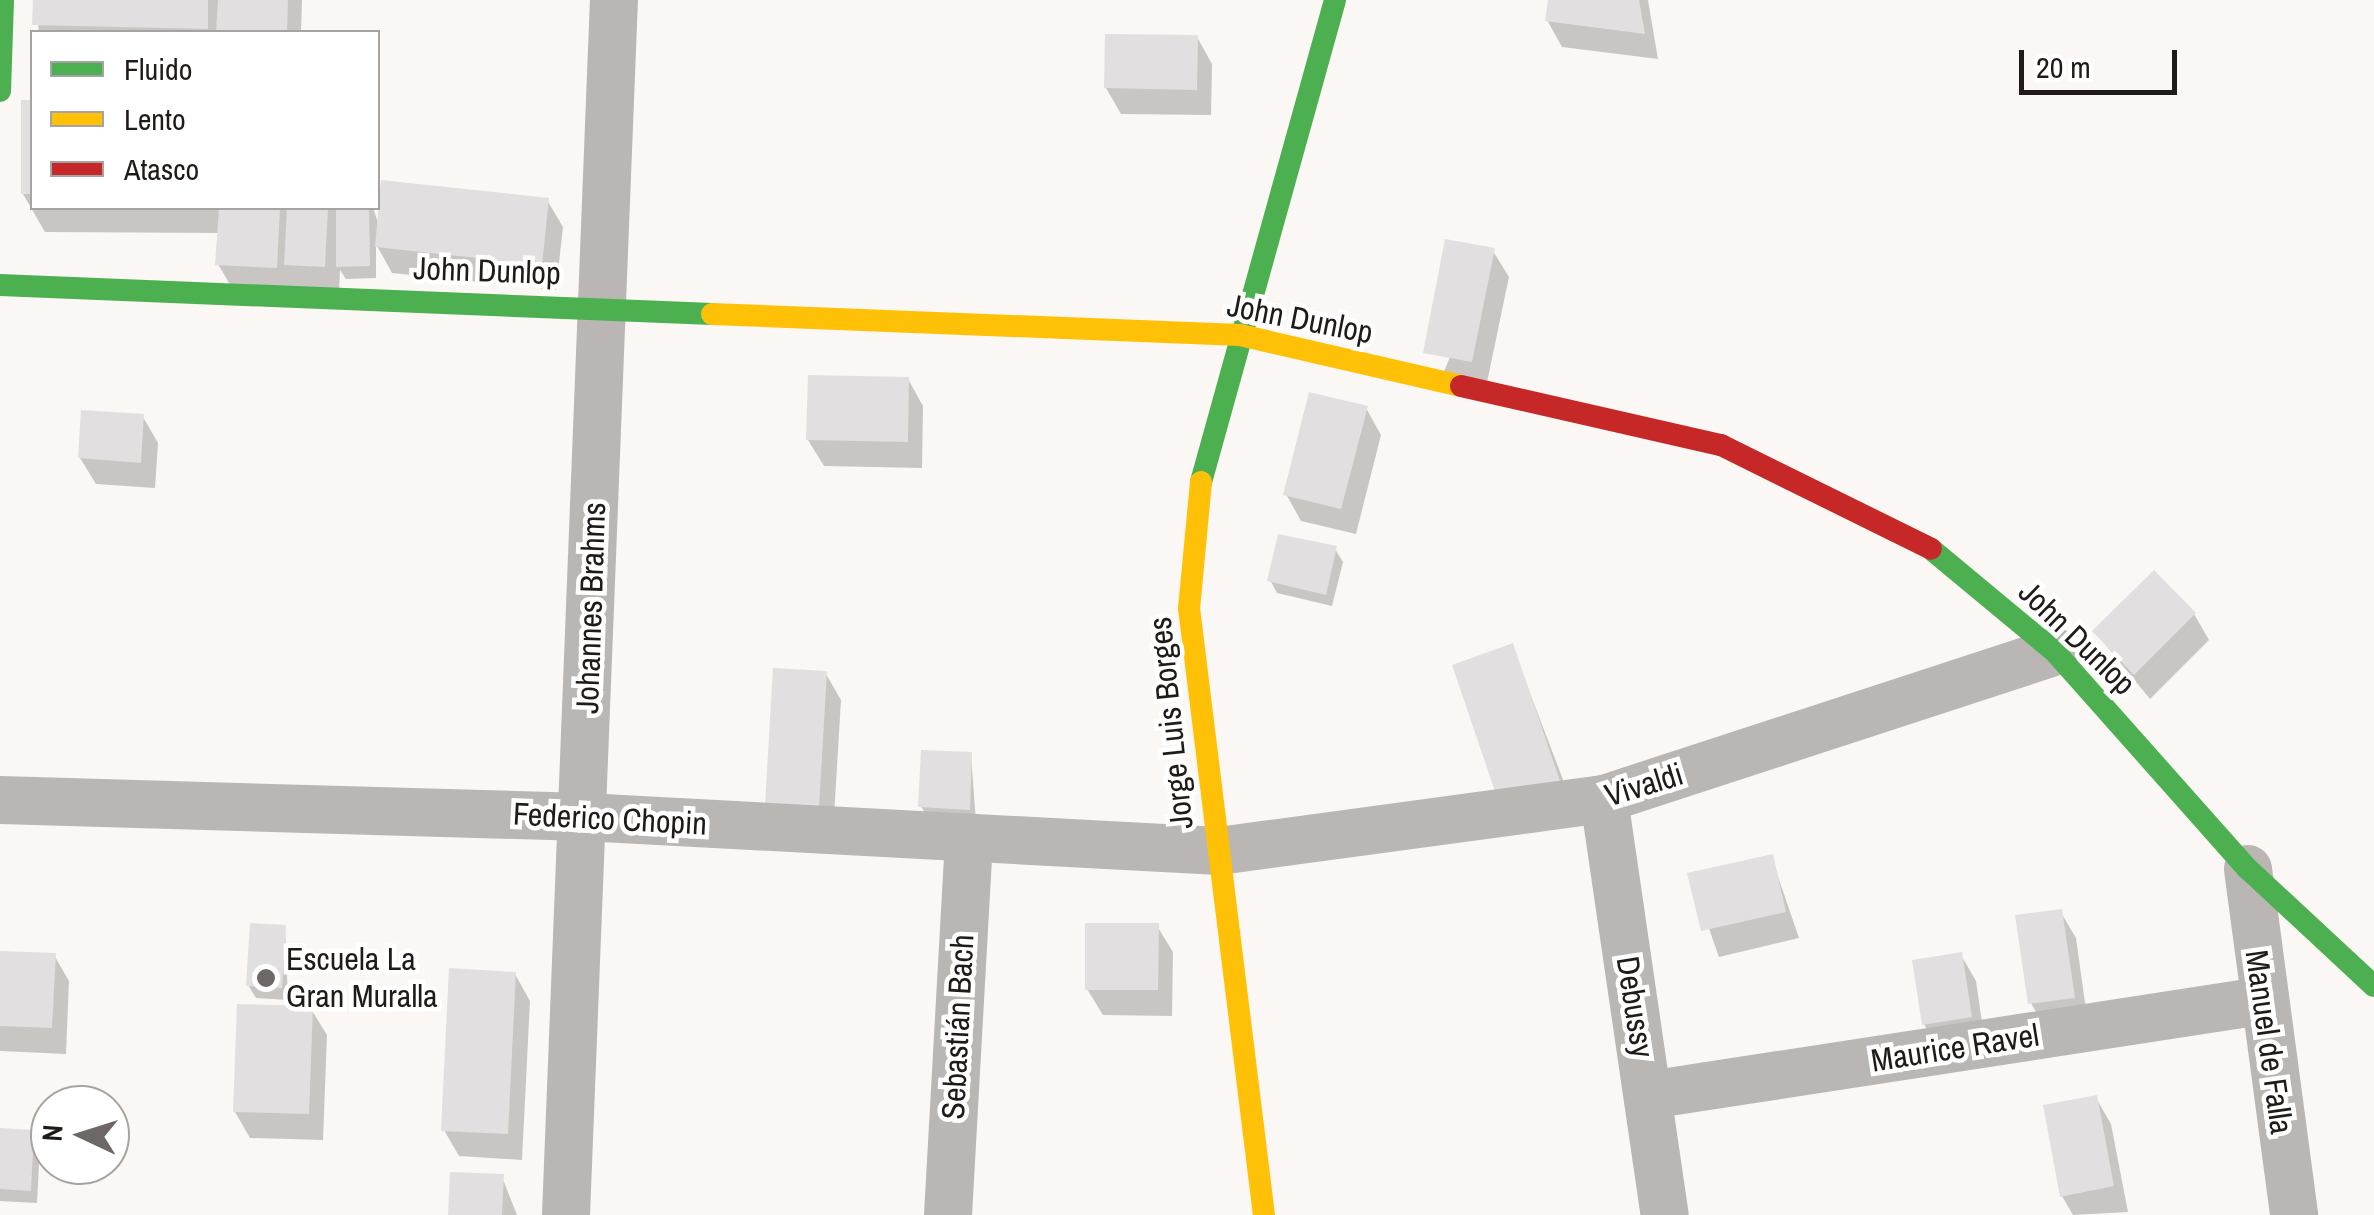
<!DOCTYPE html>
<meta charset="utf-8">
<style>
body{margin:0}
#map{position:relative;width:2374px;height:1215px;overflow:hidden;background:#fbf7f4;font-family:"Archivo Narrow",sans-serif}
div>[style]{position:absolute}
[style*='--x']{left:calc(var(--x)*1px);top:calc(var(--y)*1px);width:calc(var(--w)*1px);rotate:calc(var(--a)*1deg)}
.shadow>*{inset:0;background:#0003}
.building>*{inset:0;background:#e2dfe0}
.street>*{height:48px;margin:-24px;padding:0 24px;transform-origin:24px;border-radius:24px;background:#b9b6b4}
.fast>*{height:22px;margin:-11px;padding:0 11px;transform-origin:11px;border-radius:11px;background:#4caf50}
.slow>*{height:22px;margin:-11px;padding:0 11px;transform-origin:11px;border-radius:11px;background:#ffc107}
.jam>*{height:22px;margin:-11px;padding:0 11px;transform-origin:11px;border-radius:11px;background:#c62828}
.dots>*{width:28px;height:28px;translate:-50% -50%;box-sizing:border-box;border:5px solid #fff;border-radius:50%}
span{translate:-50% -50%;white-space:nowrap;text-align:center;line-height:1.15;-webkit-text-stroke:9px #fff;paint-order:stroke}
.street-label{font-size:32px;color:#201b18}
.poi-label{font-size:32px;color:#201b18}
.left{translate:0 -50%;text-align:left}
.legend{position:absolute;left:30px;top:30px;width:350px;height:180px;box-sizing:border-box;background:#fff;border:2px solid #a6a4a3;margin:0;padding:12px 18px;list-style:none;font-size:30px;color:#201b18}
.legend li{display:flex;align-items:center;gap:20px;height:50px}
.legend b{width:50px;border:2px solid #a6a4a3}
.north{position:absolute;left:30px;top:1085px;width:100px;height:100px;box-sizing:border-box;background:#fff;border:2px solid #a6a4a3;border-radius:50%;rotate:274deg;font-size:28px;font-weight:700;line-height:40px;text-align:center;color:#201b18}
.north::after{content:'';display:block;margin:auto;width:35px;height:45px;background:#6d6865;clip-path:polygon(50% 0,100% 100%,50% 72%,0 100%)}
.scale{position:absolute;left:2019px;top:50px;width:158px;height:45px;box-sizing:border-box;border:5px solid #201b18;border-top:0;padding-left:12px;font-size:30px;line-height:35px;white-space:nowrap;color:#201b18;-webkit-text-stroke:8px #fff;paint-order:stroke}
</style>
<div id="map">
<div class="shadow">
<div style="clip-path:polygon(35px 0,302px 0,301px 32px,39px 32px)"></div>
<div style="clip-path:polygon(1550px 0,1648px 0,1658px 59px,1562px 47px,1547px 20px)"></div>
<div style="clip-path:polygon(1197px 37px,1212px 64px,1211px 115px,1121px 114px,1106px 88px)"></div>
<div style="clip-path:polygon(23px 102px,32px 103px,32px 208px,373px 208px,379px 225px,547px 200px,563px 227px,556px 290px,392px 273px,376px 244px,376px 278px,346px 279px,340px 270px,339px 293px,233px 290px,218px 264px,220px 233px,45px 232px,23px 194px)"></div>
<div style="clip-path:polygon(1493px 251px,1509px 277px,1486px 387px,1441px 379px)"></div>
<div style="clip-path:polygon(908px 379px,923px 406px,922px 468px,824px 466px,808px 440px)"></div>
<div style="clip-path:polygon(1366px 408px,1381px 435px,1356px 534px,1301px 521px,1286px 494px)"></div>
<div style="clip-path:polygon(143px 417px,158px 443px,155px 488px,96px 484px,80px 458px)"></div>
<div style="clip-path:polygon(1335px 549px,1343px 562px,1332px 606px,1277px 593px,1270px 580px)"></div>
<div style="clip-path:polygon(2194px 614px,2209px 640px,2150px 699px,2095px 632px)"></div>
<div style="clip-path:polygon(1512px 646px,1575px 811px,1518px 831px)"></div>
<div style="clip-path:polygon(826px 674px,841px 700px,833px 833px,783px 831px)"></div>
<div style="clip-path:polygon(971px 755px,976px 822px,928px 819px,921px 806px)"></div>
<div style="clip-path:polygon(1771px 856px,1799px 938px,1719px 957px,1690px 875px)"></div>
<div style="clip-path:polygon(2060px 911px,2076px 938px,2088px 1024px,2046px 1030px,2031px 1003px)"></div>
<div style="clip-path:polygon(1157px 926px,1173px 952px,1172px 1016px,1103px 1015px,1087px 989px)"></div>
<div style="clip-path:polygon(285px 927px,288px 1000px,256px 998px,248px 985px)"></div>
<div style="clip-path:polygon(0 953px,54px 955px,69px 981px,66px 1054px,0 1051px)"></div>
<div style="clip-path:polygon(1961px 955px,1976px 981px,1985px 1043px,1939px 1050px,1924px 1024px)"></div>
<div style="clip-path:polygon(515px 974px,530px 1001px,522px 1160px,459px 1156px,444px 1130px)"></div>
<div style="clip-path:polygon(311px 1009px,327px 1035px,323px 1140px,250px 1138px,235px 1112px)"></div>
<div style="clip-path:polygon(2096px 1098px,2111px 1124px,2128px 1212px,2073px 1215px,2062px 1196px)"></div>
<div style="clip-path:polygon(0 1131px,33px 1132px,40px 1145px,37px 1203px,0 1201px)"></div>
<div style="clip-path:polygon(502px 1177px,517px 1215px,451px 1215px)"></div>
</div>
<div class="building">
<div style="clip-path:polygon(33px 0,208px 0,208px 29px,32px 25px)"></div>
<div style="clip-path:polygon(218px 0,288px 0,287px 32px,216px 32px)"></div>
<div style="clip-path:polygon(1548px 0,1639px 0,1645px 34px,1545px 21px)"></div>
<div style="clip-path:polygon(1105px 34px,1198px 35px,1197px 90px,1104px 88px)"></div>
<div style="clip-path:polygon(21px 100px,32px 100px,32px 194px,21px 194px)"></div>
<div style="clip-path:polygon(381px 180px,549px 198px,542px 265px,375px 247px)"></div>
<div style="clip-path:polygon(219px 208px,280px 208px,277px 268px,215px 265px)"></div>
<div style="clip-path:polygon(287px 208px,328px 208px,325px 267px,284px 265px)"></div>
<div style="clip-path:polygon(336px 208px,369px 208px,370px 266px,336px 267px)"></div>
<div style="clip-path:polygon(1445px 239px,1495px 248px,1472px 362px,1423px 353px)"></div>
<div style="clip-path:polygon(808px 375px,909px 377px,908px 442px,806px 440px)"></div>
<div style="clip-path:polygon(1309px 392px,1368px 406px,1341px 509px,1283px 495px)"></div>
<div style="clip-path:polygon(81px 410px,144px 414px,141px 463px,78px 458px)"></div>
<div style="clip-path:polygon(1278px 534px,1337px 546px,1326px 595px,1267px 581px)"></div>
<div style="clip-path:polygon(2154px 570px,2196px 613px,2134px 675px,2092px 631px)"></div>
<div style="clip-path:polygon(1513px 643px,1561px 784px,1500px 806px,1452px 665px)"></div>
<div style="clip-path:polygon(773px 668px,827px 671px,819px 808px,765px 805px)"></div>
<div style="clip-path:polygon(921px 750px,972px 752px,970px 810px,918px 807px)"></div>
<div style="clip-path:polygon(1773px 854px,1786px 912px,1701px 931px,1687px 873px)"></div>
<div style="clip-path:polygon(2062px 909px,2075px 998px,2028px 1004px,2015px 915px)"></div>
<div style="clip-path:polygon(250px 923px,286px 925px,282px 988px,246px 986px)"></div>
<div style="clip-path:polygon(1085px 923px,1159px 923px,1158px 990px,1085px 990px)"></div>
<div style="clip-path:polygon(0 951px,56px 953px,52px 1028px,0 1026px)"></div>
<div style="clip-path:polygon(1962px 952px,1972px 1017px,1922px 1025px,1912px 960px)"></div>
<div style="clip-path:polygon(449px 968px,516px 972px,508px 1134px,441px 1131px)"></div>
<div style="clip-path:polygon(237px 1004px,313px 1006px,309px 1114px,233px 1112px)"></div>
<div style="clip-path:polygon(2097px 1095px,2114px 1186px,2060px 1197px,2043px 1105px)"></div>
<div style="clip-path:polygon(0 1128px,34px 1130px,31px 1191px,0 1189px)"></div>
<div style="clip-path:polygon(450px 1172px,504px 1174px,502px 1215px,448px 1215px)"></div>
</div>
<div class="street">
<div style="--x:1604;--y:799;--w:420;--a:81.7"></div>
<div style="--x:0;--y:800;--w:584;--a:1.67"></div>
<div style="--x:584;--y:817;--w:636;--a:3.06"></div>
<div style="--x:1219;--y:851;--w:388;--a:-7.7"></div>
<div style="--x:1604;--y:799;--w:474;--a:-18.1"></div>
<div style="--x:2248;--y:869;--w:349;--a:82.4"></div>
<div style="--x:1649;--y:1095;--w:619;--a:-8.73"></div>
<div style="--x:566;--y:1215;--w:1216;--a:-87.74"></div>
<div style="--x:948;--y:1215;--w:378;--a:-86.8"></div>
</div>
<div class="fast">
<div style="--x:0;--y:91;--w:91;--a:-88.1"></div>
<div style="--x:0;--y:285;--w:713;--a:2.33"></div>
<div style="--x:1201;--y:482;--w:500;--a:-74.46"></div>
<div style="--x:1931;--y:549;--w:161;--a:39.7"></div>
<div style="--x:2055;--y:652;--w:290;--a:48.4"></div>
<div style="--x:2248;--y:869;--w:172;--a:42.9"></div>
</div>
<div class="slow">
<div style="--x:712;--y:314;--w:528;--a:2.28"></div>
<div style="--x:1240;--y:335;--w:227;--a:13"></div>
<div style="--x:1201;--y:482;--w:127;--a:95.4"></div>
<div style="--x:1189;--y:608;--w:612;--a:82.96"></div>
</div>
<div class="jam">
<div style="--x:1461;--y:386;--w:267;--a:12.8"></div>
<div style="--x:1721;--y:445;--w:234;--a:26.3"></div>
</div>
<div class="dots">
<div style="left:266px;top:978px;background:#6d6865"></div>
</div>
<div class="street-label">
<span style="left:487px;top:271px;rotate:2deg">John Dunlop</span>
<span style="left:1300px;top:319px;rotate:11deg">John Dunlop</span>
<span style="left:591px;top:608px;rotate:-88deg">Johannes Brahms</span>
<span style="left:2077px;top:638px;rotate:44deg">John Dunlop</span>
<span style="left:1171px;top:723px;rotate:-96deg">Jorge Luis Borges</span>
<span style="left:1644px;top:785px;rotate:-17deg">Vivaldi</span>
<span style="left:610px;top:819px;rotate:3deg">Federico Chopin</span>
<span style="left:1635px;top:1007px;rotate:81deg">Debussy</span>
<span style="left:958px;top:1027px;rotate:-87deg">Sebastián Bach</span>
<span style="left:2269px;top:1042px;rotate:82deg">Manuel de Falla</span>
<span style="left:1955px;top:1048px;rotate:-9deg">Maurice Ravel</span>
</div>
<div class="poi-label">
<span class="left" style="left:286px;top:978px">Escuela La<br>Gran Muralla</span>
</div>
<ul class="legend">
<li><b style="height:12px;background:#4caf50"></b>Fluido</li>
<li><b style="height:12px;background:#ffc107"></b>Lento</li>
<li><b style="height:12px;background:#c62828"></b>Atasco</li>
</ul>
<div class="north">N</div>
<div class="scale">20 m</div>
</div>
